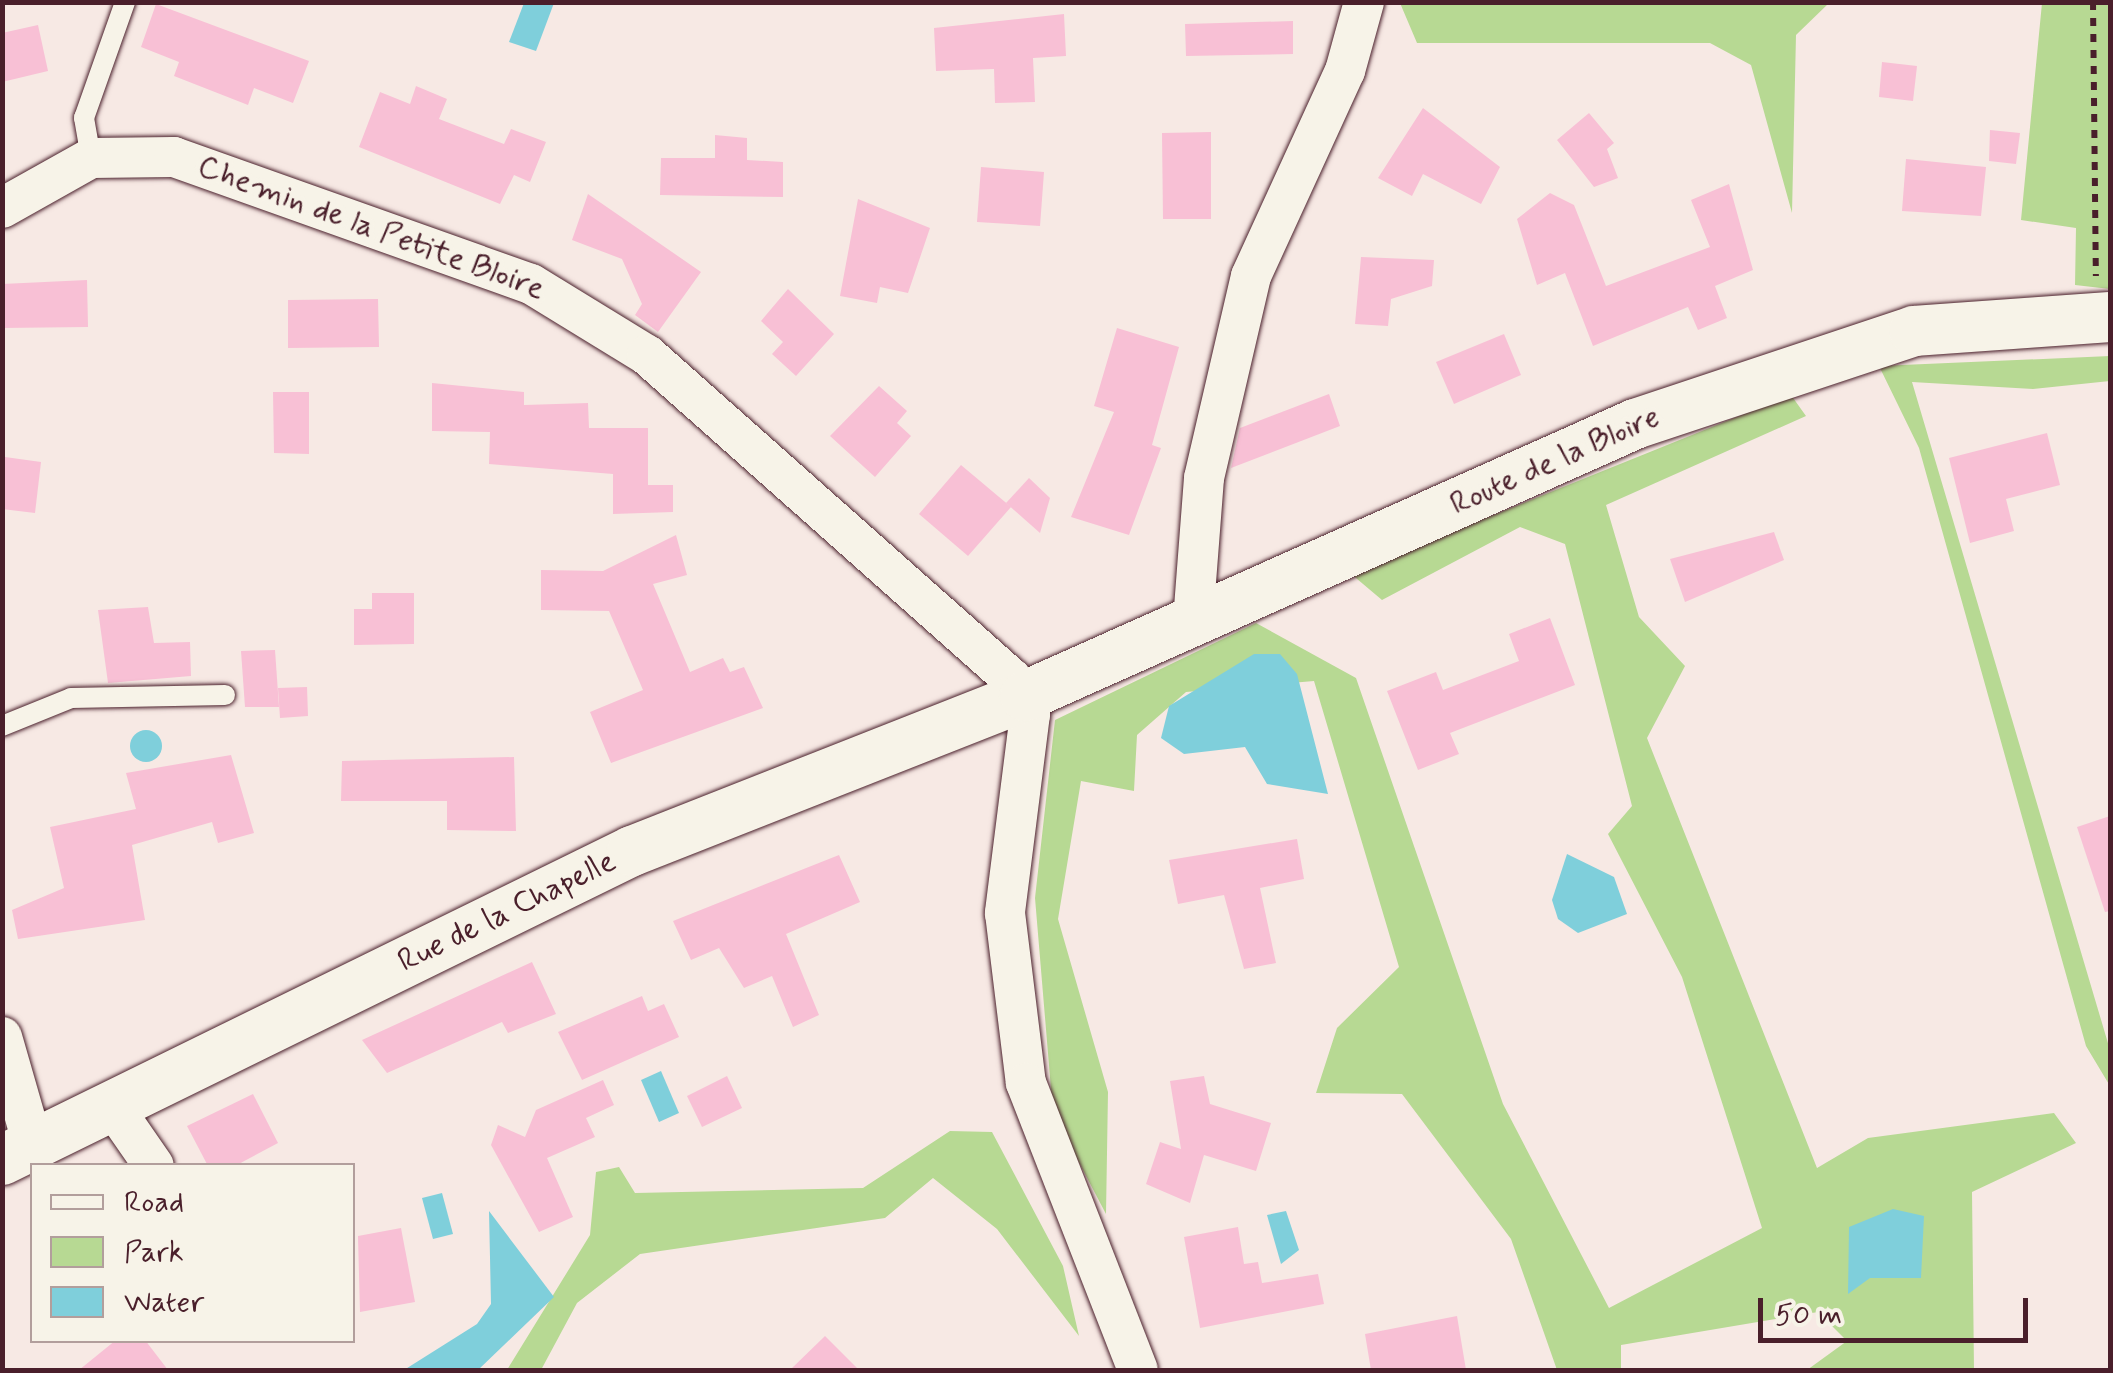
<!DOCTYPE html>
<style>
body{margin:0}
#map{position:relative;width:2113px;height:1373px;overflow:hidden;background:#f7e9e4;font-family:Mynerve,sans-serif}
div>[style]{position:absolute}
[style*='--x']{left:calc(var(--x)*1px);top:calc(var(--y)*1px);width:calc(var(--w)*1px);rotate:calc(var(--a)*1deg)}
.green>*{inset:0;background:#b7d993}
.water>*{inset:0;background:#7fcfdb}
.round{border-radius:50%}
.building>*{inset:0;background:#f8c0d5}
.path>*{height:6px;margin-top:-3px;transform-origin:0;background:repeating-linear-gradient(90deg,#4a1f2b 0 8px,transparent 0 16px)}
.roads{filter:drop-shadow(0 0 2px #4a1f2b) drop-shadow(0 0 2px #4a1f2b)}
.service>*{height:20px;margin:-10px;padding:0 10px;transform-origin:10px;border-radius:10px;background:#f7f3e8}
.minor>*{height:40px;margin:-20px;padding:0 20px;transform-origin:20px;border-radius:20px;background:#f7f3e8}
.tertiary>*{height:50px;margin:-25px;padding:0 25px;transform-origin:25px;border-radius:25px;background:#f7f3e8}
span{translate:-50% -50%;white-space:nowrap;text-align:center;line-height:1.15;-webkit-text-stroke:10px #f7f3e8;paint-order:stroke}
.street-label{font-size:32px;color:#4a1f2b}
.frame{position:absolute;inset:0;border:5px solid #4a1f2b;pointer-events:none}
.legend{position:absolute;left:30px;top:1163px;width:325px;height:180px;box-sizing:border-box;background:#f7f3e8;border:2px solid #b29e9c;margin:0;padding:12px 18px;list-style:none;font-size:30px;color:#4a1f2b}
.legend li{display:flex;align-items:center;gap:20px;height:50px}
.legend b{width:50px;border:2px solid #b29e9c}
.scale{position:absolute;left:1758px;top:1298px;width:270px;height:45px;box-sizing:border-box;border:5px solid #4a1f2b;border-top:0;padding-left:12px;font-size:30px;line-height:35px;white-space:nowrap;color:#4a1f2b;-webkit-text-stroke:8px #f7f3e8;paint-order:stroke}
</style>
<div id="map">
<div class="green">
<div style="clip-path:polygon(1400px 3px,1829px 3px,1796px 35px,1792px 213px,1751px 65px,1710px 43px,1417px 43px)"></div>
<div style="clip-path:polygon(2042px 3px,2110px 3px,2110px 289px,2075px 285px,2076px 228px,2021px 220px)"></div>
<div style="clip-path:polygon(2110px 356px,2110px 381px,2033px 389px,1912px 382px,2110px 1050px,2110px 1086px,2086px 1046px,1919px 448px,1879px 366px)"></div>
<div style="clip-path:polygon(1791px 395px,1806px 416px,1606px 505px,1639px 617px,1685px 666px,1647px 738px,1817px 1168px,1868px 1138px,2054px 1113px,2076px 1143px,1972px 1192px,1974px 1370px,1807px 1370px,1847px 1341px,1818px 1312px,1621px 1345px,1621px 1370px,1557px 1370px,1511px 1239px,1402px 1094px,1316px 1093px,1337px 1028px,1399px 967px,1314px 681px,1186px 692px,1137px 735px,1134px 791px,1081px 781px,1058px 919px,1108px 1092px,1106px 1214px,1053px 1113px,1035px 898px,1055px 720px,1256px 623px,1356px 678px,1503px 1104px,1609px 1308px,1762px 1228px,1682px 977px,1608px 834px,1632px 806px,1565px 544px,1520px 527px,1382px 600px,1350px 573px)"></div>
<div style="clip-path:polygon(950px 1131px,992px 1132px,1063px 1266px,1079px 1336px,997px 1229px,933px 1178px,885px 1218px,640px 1254px,577px 1303px,541px 1370px,507px 1370px,590px 1235px,596px 1172px,619px 1167px,635px 1193px,863px 1188px)"></div>
</div>
<div class="water">
<div style="clip-path:polygon(524px 3px,554px 3px,536px 51px,509px 42px)"></div>
<div style="clip-path:polygon(1254px 654px,1280px 654px,1297px 674px,1328px 794px,1267px 784px,1245px 747px,1184px 754px,1161px 738px,1169px 706px)"></div>
<div class="round" style="left:130px;top:730px;width:32px;height:32px"></div>
<div style="clip-path:polygon(1567px 854px,1614px 877px,1627px 914px,1578px 933px,1558px 919px,1552px 900px)"></div>
<div style="clip-path:polygon(661px 1071px,679px 1113px,659px 1122px,641px 1080px)"></div>
<div style="clip-path:polygon(442px 1193px,453px 1234px,433px 1239px,422px 1198px)"></div>
<div style="clip-path:polygon(1893px 1209px,1924px 1216px,1921px 1278px,1870px 1278px,1848px 1294px,1849px 1227px)"></div>
<div style="clip-path:polygon(489px 1211px,554px 1297px,478px 1370px,404px 1370px,477px 1324px,491px 1304px)"></div>
<div style="clip-path:polygon(1286px 1211px,1299px 1250px,1281px 1264px,1267px 1215px)"></div>
</div>
<div class="building">
<div style="clip-path:polygon(156px 4px,309px 61px,293px 103px,254px 88px,248px 105px,174px 76px,179px 62px,141px 47px)"></div>
<div style="clip-path:polygon(1064px 14px,1066px 56px,1033px 58px,1035px 102px,995px 103px,994px 69px,936px 71px,934px 28px)"></div>
<div style="clip-path:polygon(1293px 21px,1293px 54px,1186px 56px,1185px 24px)"></div>
<div style="clip-path:polygon(38px 25px,48px 71px,2px 82px,2px 33px)"></div>
<div style="clip-path:polygon(1882px 62px,1917px 66px,1913px 101px,1879px 97px)"></div>
<div style="clip-path:polygon(416px 86px,447px 99px,439px 119px,504px 144px,511px 129px,546px 142px,530px 182px,514px 175px,500px 204px,359px 147px,380px 92px,410px 104px)"></div>
<div style="clip-path:polygon(1423px 108px,1500px 167px,1481px 204px,1423px 174px,1412px 196px,1378px 178px)"></div>
<div style="clip-path:polygon(1589px 113px,1614px 143px,1607px 149px,1618px 178px,1594px 187px,1557px 140px)"></div>
<div style="clip-path:polygon(1990px 130px,2020px 133px,2016px 164px,1989px 161px)"></div>
<div style="clip-path:polygon(1211px 132px,1211px 219px,1163px 219px,1162px 133px)"></div>
<div style="clip-path:polygon(715px 135px,747px 138px,747px 160px,783px 162px,783px 197px,660px 195px,661px 158px,715px 158px)"></div>
<div style="clip-path:polygon(1906px 159px,1986px 167px,1981px 216px,1902px 211px)"></div>
<div style="clip-path:polygon(981px 167px,1044px 172px,1040px 226px,977px 222px)"></div>
<div style="clip-path:polygon(1729px 184px,1753px 270px,1715px 286px,1727px 318px,1698px 330px,1688px 307px,1593px 346px,1565px 273px,1537px 285px,1517px 219px,1550px 193px,1574px 205px,1606px 286px,1710px 247px,1691px 200px)"></div>
<div style="clip-path:polygon(588px 194px,701px 272px,658px 332px,635px 315px,642px 304px,622px 259px,572px 240px)"></div>
<div style="clip-path:polygon(858px 199px,930px 228px,908px 293px,880px 287px,877px 303px,840px 296px)"></div>
<div style="clip-path:polygon(1361px 257px,1434px 260px,1432px 286px,1391px 299px,1388px 326px,1355px 324px)"></div>
<div style="clip-path:polygon(87px 280px,88px 327px,2px 328px,2px 284px)"></div>
<div style="clip-path:polygon(788px 289px,834px 334px,796px 376px,772px 354px,783px 342px,761px 321px)"></div>
<div style="clip-path:polygon(378px 299px,379px 347px,288px 348px,288px 300px)"></div>
<div style="clip-path:polygon(1117px 328px,1179px 347px,1152px 445px,1161px 448px,1129px 535px,1071px 517px,1114px 412px,1094px 406px)"></div>
<div style="clip-path:polygon(1504px 334px,1521px 375px,1454px 404px,1436px 362px)"></div>
<div style="clip-path:polygon(432px 383px,524px 392px,524px 405px,588px 403px,589px 428px,648px 428px,648px 485px,673px 485px,673px 512px,613px 514px,613px 474px,489px 464px,490px 432px,432px 431px)"></div>
<div style="clip-path:polygon(879px 386px,907px 411px,897px 423px,911px 436px,875px 477px,830px 436px)"></div>
<div style="clip-path:polygon(273px 392px,309px 392px,309px 454px,274px 453px)"></div>
<div style="clip-path:polygon(1329px 394px,1340px 426px,1231px 468px,1240px 428px)"></div>
<div style="clip-path:polygon(2047px 433px,2060px 485px,2006px 499px,2014px 531px,1970px 543px,1949px 458px)"></div>
<div style="clip-path:polygon(5px 457px,41px 462px,35px 513px,2px 509px)"></div>
<div style="clip-path:polygon(961px 465px,1011px 507px,968px 556px,919px 514px)"></div>
<div style="clip-path:polygon(1029px 478px,1050px 498px,1040px 533px,1006px 503px)"></div>
<div style="clip-path:polygon(1774px 532px,1784px 560px,1685px 602px,1670px 559px)"></div>
<div style="clip-path:polygon(676px 535px,687px 575px,653px 584px,690px 672px,723px 658px,730px 672px,744px 667px,763px 708px,611px 763px,590px 712px,643px 690px,609px 611px,541px 610px,541px 570px,603px 571px)"></div>
<div style="clip-path:polygon(372px 593px,414px 593px,414px 644px,354px 645px,354px 609px,372px 609px)"></div>
<div style="clip-path:polygon(148px 607px,154px 643px,190px 642px,191px 676px,108px 683px,98px 610px)"></div>
<div style="clip-path:polygon(1550px 618px,1575px 685px,1450px 733px,1459px 754px,1418px 770px,1387px 691px,1436px 672px,1443px 690px,1519px 661px,1509px 634px)"></div>
<div style="clip-path:polygon(275px 650px,279px 707px,245px 707px,241px 651px)"></div>
<div style="clip-path:polygon(307px 687px,308px 716px,280px 718px,278px 688px)"></div>
<div style="clip-path:polygon(231px 755px,254px 833px,218px 843px,212px 822px,132px 845px,145px 920px,18px 939px,12px 910px,64px 888px,50px 827px,136px 809px,126px 773px)"></div>
<div style="clip-path:polygon(514px 757px,516px 831px,447px 830px,447px 801px,341px 801px,342px 761px)"></div>
<div style="clip-path:polygon(2110px 816px,2110px 911px,2105px 912px,2077px 827px)"></div>
<div style="clip-path:polygon(1297px 839px,1304px 879px,1260px 888px,1276px 963px,1244px 969px,1224px 895px,1178px 904px,1169px 860px)"></div>
<div style="clip-path:polygon(839px 855px,860px 902px,786px 934px,819px 1015px,793px 1027px,772px 976px,744px 988px,719px 948px,691px 960px,673px 921px)"></div>
<div style="clip-path:polygon(532px 962px,556px 1014px,508px 1033px,502px 1022px,387px 1073px,362px 1040px)"></div>
<div style="clip-path:polygon(642px 996px,648px 1011px,664px 1004px,679px 1037px,582px 1080px,558px 1032px)"></div>
<div style="clip-path:polygon(727px 1076px,742px 1108px,702px 1127px,687px 1096px)"></div>
<div style="clip-path:polygon(1204px 1076px,1210px 1104px,1271px 1123px,1256px 1171px,1204px 1155px,1190px 1203px,1146px 1184px,1160px 1142px,1181px 1149px,1170px 1081px)"></div>
<div style="clip-path:polygon(603px 1080px,614px 1105px,586px 1118px,595px 1137px,547px 1158px,573px 1217px,539px 1232px,491px 1145px,498px 1125px,525px 1137px,536px 1110px)"></div>
<div style="clip-path:polygon(253px 1094px,278px 1143px,235px 1166px,208px 1166px,187px 1126px)"></div>
<div style="clip-path:polygon(1238px 1227px,1244px 1264px,1258px 1262px,1262px 1283px,1318px 1274px,1324px 1304px,1200px 1328px,1184px 1237px)"></div>
<div style="clip-path:polygon(401px 1228px,415px 1302px,360px 1312px,358px 1236px)"></div>
<div style="clip-path:polygon(1457px 1316px,1466px 1370px,1371px 1370px,1365px 1334px)"></div>
<div style="clip-path:polygon(825px 1336px,859px 1370px,790px 1370px)"></div>
<div style="clip-path:polygon(116px 1340px,145px 1340px,168px 1370px,79px 1370px)"></div>
</div>
<div class="path">
<div style="--x:2093;--y:2;--w:274;--a:89.4"></div>
</div>
<div class="roads">
<div class="service">
<div style="--x:91;--y:158;--w:41;--a:-99.9"></div>
<div style="--x:84;--y:118;--w:123;--a:-70.5"></div>
<div style="--x:2;--y:726;--w:74;--a:-22.1"></div>
<div style="--x:71;--y:698;--w:154;--a:-1.1"></div>
</div>
<div class="minor">
<div style="--x:2;--y:208;--w:102;--a:-29.3"></div>
<div style="--x:91;--y:158;--w:83;--a:-0.7"></div>
<div style="--x:174;--y:157;--w:379;--a:19.6"></div>
<div style="--x:531;--y:284;--w:136;--a:31.5"></div>
<div style="--x:647;--y:355;--w:487;--a:41.6"></div>
<div style="--x:1011;--y:678;--w:41;--a:62.2"></div>
<div style="--x:1030;--y:714;--w:201;--a:97.2"></div>
<div style="--x:1005;--y:913;--w:171;--a:83"></div>
<div style="--x:1026;--y:1083;--w:308;--a:68.7"></div>
<div style="--x:1193;--y:621;--w:143;--a:-85.6"></div>
<div style="--x:1204;--y:478;--w:207;--a:-76.9"></div>
<div style="--x:1251;--y:276;--w:226;--a:-65.4"></div>
<div style="--x:1345;--y:71;--w:72;--a:-74.6"></div>
<div style="--x:2;--y:1037;--w:112;--a:74"></div>
<div style="--x:111;--y:1104;--w:75;--a:55.3"></div>
</div>
<div class="tertiary">
<div style="--x:2;--y:1160;--w:702;--a:-26.13"></div>
<div style="--x:632;--y:851;--w:422;--a:-21.5"></div>
<div style="--x:1025;--y:696;--w:668;--a:-24.03"></div>
<div style="--x:1635;--y:424;--w:294;--a:-18.4"></div>
<div style="--x:1914;--y:331;--w:196;--a:-4.1"></div>
</div>
</div>
<div class="street-label">
<span style="left:371px;top:228px;rotate:20deg">Chemin de la Petite Bloire</span>
<span style="left:1555px;top:461px;rotate:-24deg">Route de la Bloire</span>
<span style="left:507px;top:912px;rotate:-26deg">Rue de la Chapelle</span>
</div>
<div class="frame"></div>
<ul class="legend">
<li><b style="height:12px;background:#f7f3e8"></b>Road</li>
<li><b style="height:28px;background:#b7d993"></b>Park</li>
<li><b style="height:28px;background:#7fcfdb"></b>Water</li>
</ul>
<div class="scale">50 m</div>
</div>
